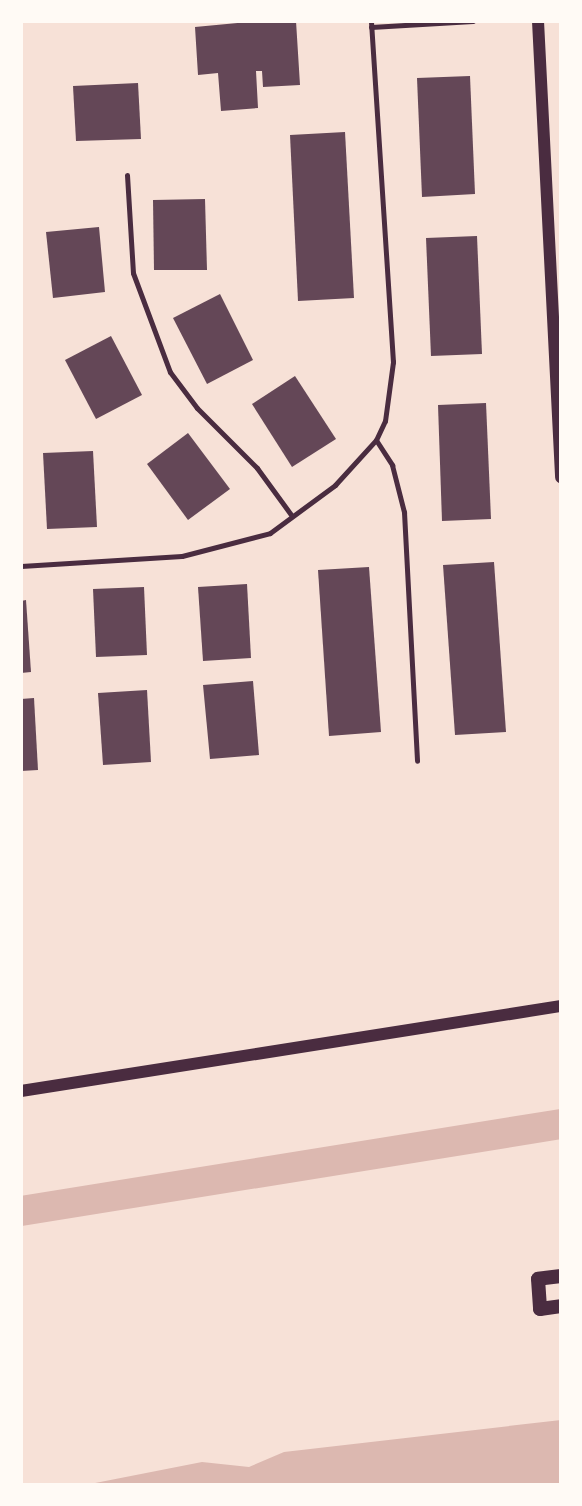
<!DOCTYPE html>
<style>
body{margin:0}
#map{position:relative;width:582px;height:1506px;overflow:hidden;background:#f7e1d7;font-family:Mulish,sans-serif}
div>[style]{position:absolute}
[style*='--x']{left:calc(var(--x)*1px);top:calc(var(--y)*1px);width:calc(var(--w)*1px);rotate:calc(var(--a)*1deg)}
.water>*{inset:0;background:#dcb8b0}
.canal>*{height:30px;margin:-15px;padding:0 15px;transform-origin:15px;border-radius:15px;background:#dcb8b0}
.building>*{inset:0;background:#644757}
.service>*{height:5px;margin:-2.5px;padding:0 2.5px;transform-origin:2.5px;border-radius:2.5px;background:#4a2c40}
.tertiary>*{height:12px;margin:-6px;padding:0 6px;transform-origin:6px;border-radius:6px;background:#4a2c40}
.secondary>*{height:14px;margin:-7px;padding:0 7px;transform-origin:7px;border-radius:7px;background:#4a2c40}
span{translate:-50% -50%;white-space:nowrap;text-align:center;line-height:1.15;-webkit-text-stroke:7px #fffaf5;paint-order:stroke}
.frame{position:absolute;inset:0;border:23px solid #fffaf5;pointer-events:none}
</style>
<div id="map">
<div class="water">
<div style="clip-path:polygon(561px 1420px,561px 1485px,85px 1485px,202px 1462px,249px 1467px,284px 1452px)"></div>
</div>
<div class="canal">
<div style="--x:21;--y:1211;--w:547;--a:-9.15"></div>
</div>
<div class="building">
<div style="clip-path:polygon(258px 21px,296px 21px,300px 85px,263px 87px,262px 71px,256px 71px,258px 108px,221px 111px,218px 73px,198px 75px,195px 27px)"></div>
<div style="clip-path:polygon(470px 76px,475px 194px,422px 197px,417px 78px)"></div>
<div style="clip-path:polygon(138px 83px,141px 139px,76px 141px,73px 86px)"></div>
<div style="clip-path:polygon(345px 132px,354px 298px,298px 301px,290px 135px)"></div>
<div style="clip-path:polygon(205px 199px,207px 270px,154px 270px,153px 200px)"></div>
<div style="clip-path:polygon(99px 227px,105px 292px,53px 298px,46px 232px)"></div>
<div style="clip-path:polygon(477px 236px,482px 354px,431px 356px,426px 238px)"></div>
<div style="clip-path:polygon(220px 294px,253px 360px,207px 384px,173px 318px)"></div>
<div style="clip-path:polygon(111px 336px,142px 395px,96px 419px,65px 360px)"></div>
<div style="clip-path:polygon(295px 376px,336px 439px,292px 467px,252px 404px)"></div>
<div style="clip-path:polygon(486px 403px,491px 519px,442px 521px,438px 405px)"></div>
<div style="clip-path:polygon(188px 433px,230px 489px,188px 520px,147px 464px)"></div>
<div style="clip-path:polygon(93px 451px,97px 527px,47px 529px,43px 453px)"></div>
<div style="clip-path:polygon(494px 562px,506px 732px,455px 735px,443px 565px)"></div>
<div style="clip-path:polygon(369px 567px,381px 732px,329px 736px,318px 570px)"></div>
<div style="clip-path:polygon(247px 584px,251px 658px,203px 661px,198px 587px)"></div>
<div style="clip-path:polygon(144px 587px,147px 655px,96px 657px,93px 589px)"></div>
<div style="clip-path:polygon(26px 600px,31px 672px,21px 673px,21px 601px)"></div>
<div style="clip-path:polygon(253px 681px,259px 755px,210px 759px,203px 685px)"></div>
<div style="clip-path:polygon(147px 690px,151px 762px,103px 765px,98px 693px)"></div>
<div style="clip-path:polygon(34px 698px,38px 770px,21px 771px,21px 699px)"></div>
</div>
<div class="service">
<div style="--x:371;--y:27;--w:102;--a:-3.4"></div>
<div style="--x:127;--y:175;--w:98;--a:86.5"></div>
<div style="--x:133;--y:273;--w:106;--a:69.5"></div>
<div style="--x:170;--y:372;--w:45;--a:53.1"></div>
<div style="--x:197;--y:408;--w:85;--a:45"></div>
<div style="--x:257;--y:468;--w:59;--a:53.9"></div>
<div style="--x:376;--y:440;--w:30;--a:57"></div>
<div style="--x:392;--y:465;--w:49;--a:75.7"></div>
<div style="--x:404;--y:512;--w:249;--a:87"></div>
<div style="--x:21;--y:566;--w:161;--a:-3.6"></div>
<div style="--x:182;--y:556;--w:91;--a:-14.6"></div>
<div style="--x:270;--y:533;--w:81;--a:-36.4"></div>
<div style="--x:335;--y:485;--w:61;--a:-47.7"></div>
<div style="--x:376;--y:440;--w:21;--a:-65"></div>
<div style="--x:385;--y:421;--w:60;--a:-82.3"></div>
<div style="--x:393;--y:362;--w:342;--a:-93.7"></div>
</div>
<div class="tertiary">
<div style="--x:538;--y:21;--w:457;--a:87.1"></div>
<div style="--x:21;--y:1091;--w:547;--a:-8.95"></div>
</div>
<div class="secondary">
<div style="--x:561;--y:1276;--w:23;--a:173"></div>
<div style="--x:538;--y:1279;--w:30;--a:86"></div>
<div style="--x:540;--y:1309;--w:21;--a:-8"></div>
</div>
<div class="frame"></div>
</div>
